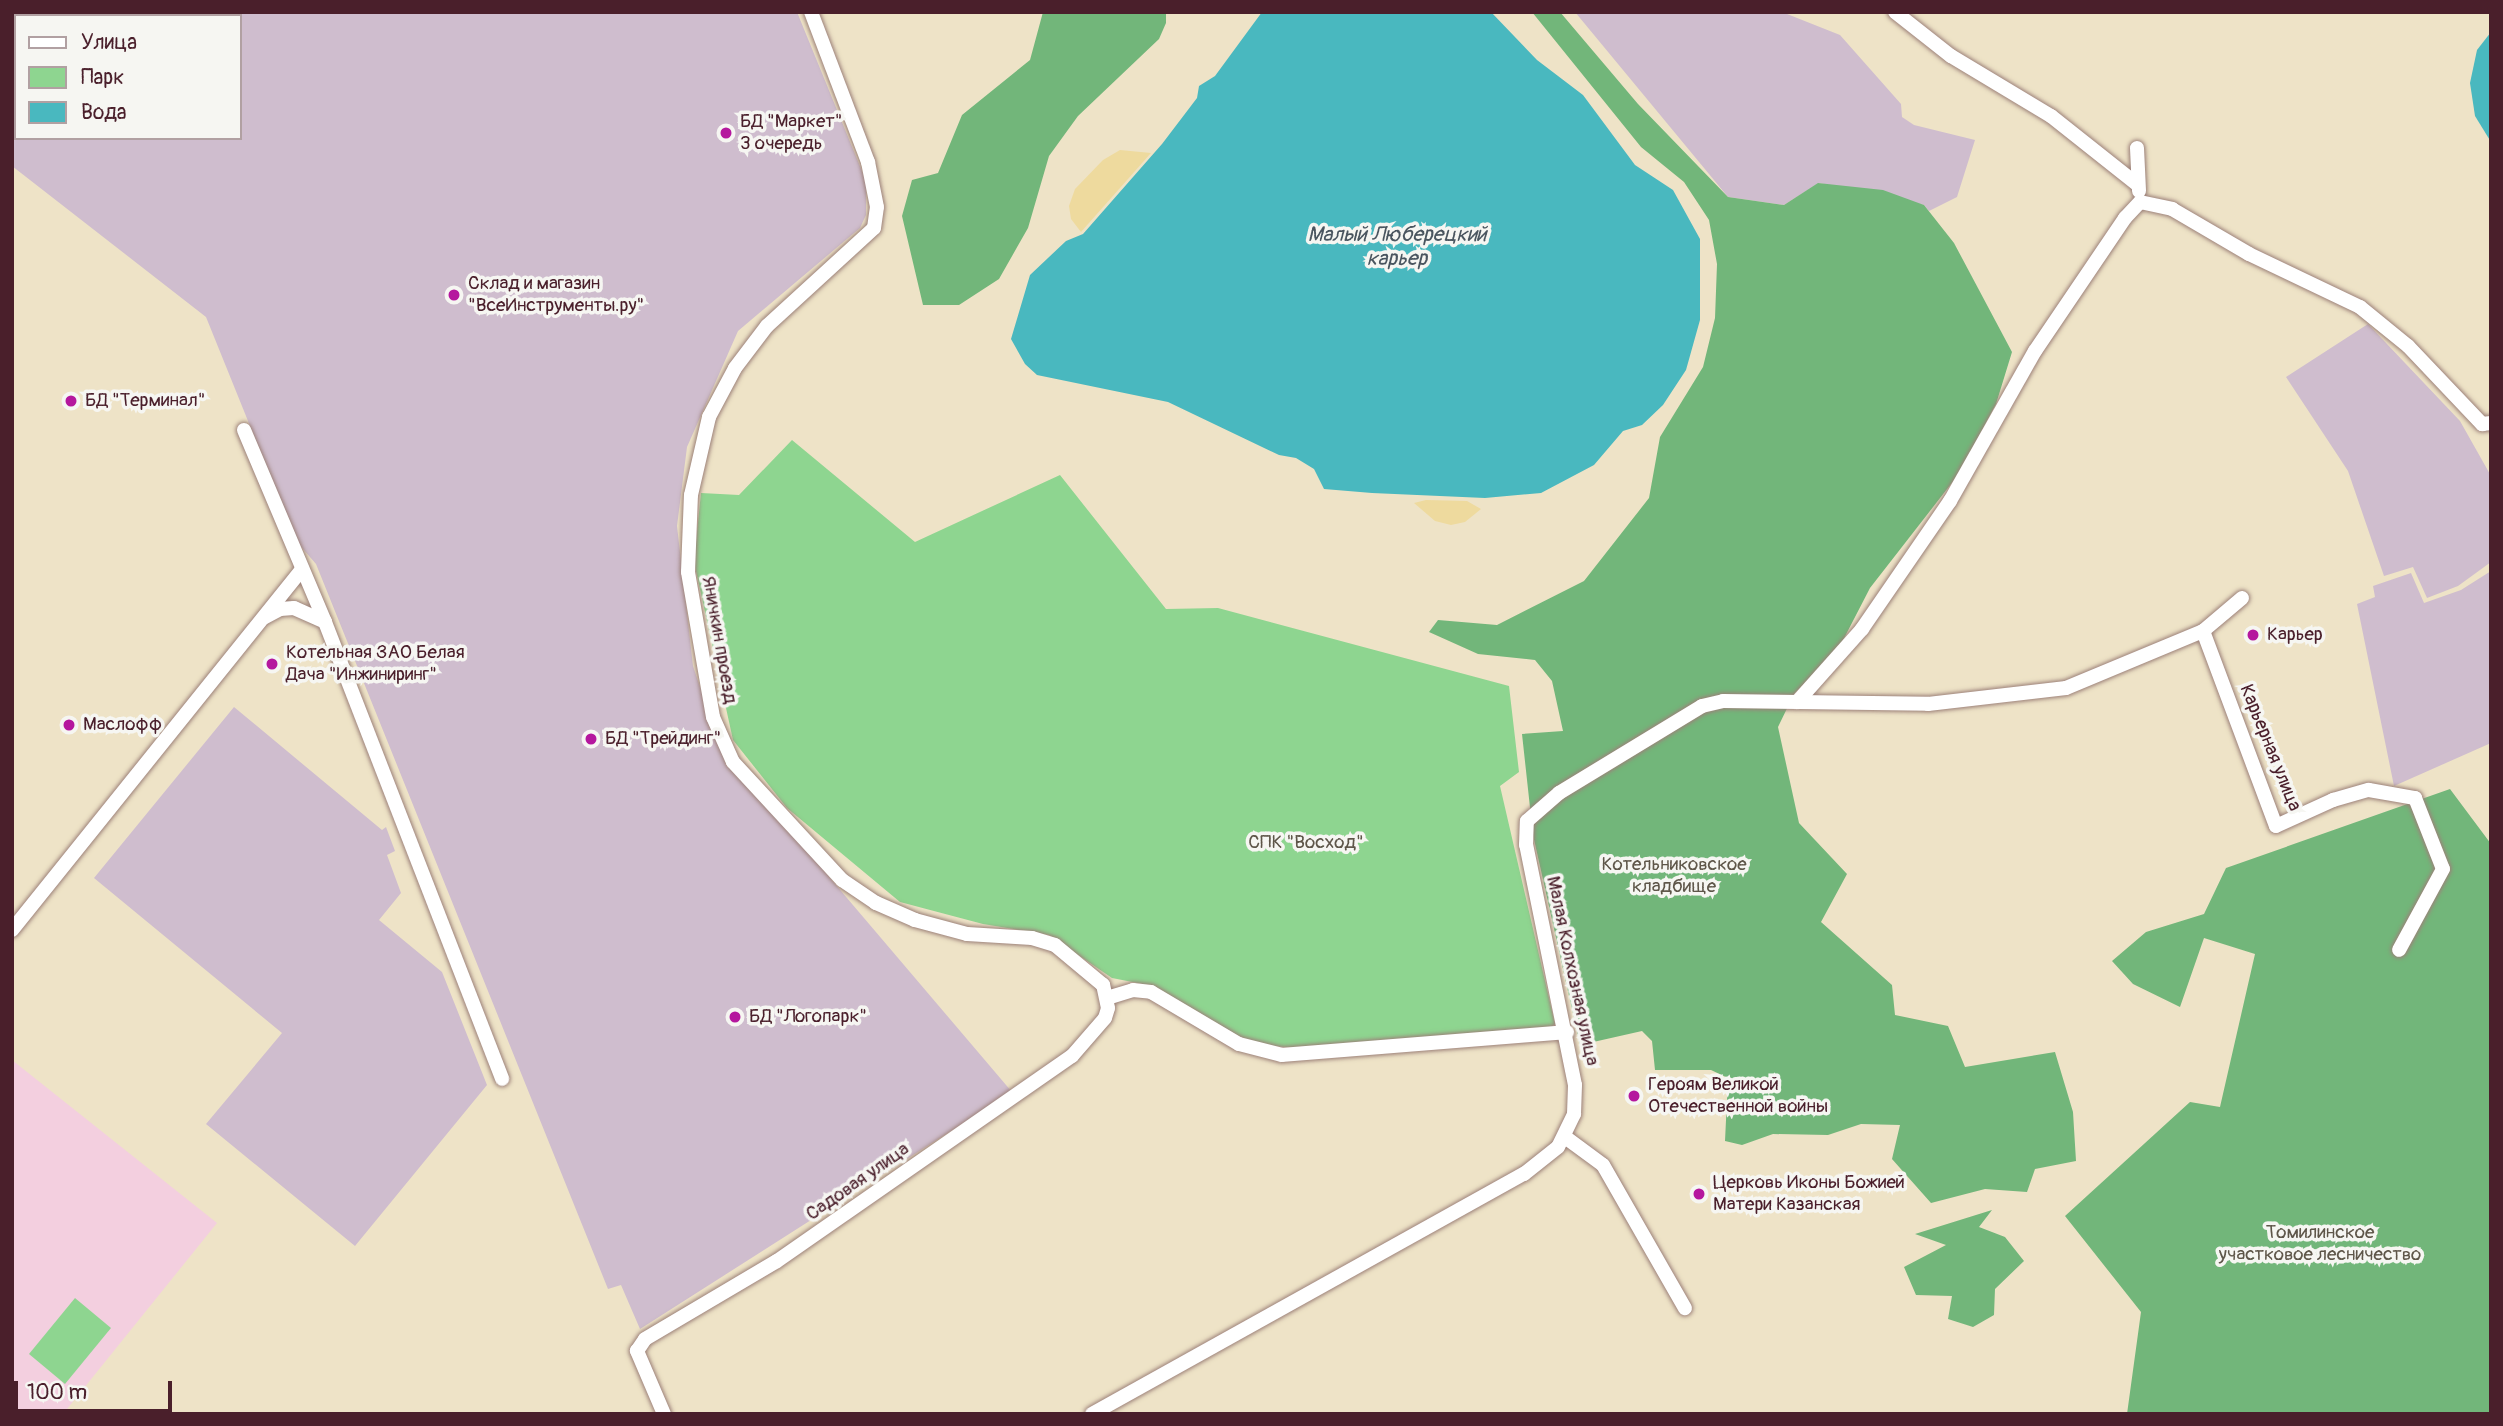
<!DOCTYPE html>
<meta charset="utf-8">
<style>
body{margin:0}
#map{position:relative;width:2503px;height:1426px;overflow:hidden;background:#eee3c7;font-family:Pangolin,sans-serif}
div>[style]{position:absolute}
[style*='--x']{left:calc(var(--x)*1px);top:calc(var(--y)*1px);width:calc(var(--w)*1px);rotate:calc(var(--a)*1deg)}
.built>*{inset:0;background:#f3cfdf}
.industrial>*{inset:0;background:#cfbdce}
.green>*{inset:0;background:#8ed590}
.forest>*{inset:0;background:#72b67a}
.sand>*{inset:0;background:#eeda9e}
.water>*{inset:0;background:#49b8bf}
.roads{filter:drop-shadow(0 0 2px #9c8179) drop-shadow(0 0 2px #9c8179)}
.minor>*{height:14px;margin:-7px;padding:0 7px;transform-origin:7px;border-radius:7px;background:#fff}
.rail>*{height:3.5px;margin:-1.75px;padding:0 1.75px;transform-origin:1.75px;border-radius:1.75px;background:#4a1f2b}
.dots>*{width:19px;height:19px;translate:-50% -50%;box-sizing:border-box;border:4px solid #f6f6f2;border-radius:50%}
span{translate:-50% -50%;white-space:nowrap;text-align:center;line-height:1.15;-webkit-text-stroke:7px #f6f6f2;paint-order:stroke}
.poi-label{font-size:19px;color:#4a1f2b}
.left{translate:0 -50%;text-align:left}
.street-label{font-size:19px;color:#4a1f2b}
.park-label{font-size:19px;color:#5e5649}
.water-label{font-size:21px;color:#4a555f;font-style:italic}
.frame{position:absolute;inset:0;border:14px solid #4a1f2b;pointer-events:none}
.legend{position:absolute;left:14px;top:14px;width:228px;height:126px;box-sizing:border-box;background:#f6f6f2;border:2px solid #b1a0a2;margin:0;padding:9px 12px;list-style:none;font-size:21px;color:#4a1f2b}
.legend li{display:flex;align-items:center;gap:14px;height:35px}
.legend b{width:35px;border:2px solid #b1a0a2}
.scale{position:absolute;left:14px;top:1381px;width:158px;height:32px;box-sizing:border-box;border:4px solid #4a1f2b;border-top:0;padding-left:9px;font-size:21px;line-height:24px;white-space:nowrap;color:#4a1f2b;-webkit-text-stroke:5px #f6f6f2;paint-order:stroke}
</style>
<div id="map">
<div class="built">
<div style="clip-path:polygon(12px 1060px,217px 1223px,63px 1414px,12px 1414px)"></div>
</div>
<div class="industrial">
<div style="clip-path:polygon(151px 12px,797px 12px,866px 181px,866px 215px,860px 228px,738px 331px,687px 447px,677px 526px,693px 666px,726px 765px,807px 851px,1012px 1092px,640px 1329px,621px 1285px,608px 1289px,316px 564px,297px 542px,206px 317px,12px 166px,16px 116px,16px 138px,240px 138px,240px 16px,148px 16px)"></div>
<div style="clip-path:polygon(1575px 12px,1782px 12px,1840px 35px,1901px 104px,1902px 117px,1914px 125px,1975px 140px,1957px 197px,1929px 211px,1924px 205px,1819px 183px,1784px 205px,1728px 197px)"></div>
<div style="clip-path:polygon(2368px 324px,2460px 421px,2491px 476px,2491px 562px,2458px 586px,2427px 598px,2413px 567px,2384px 576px,2348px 471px,2286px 377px)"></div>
<div style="clip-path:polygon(2491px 571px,2491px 743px,2394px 786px,2357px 604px,2375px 597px,2373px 586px,2411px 573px,2424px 603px,2461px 590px)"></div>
<div style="clip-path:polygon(234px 707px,382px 830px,386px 827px,395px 851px,387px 855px,401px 893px,379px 920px,442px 972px,487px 1085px,355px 1246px,206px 1124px,282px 1033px,94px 878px)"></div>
</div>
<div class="green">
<div style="clip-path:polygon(792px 440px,915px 542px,1060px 475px,1166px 609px,1218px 608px,1509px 686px,1519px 772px,1500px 786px,1555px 1024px,1548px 1030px,1303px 1048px,1254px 1045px,1153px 986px,1112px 978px,1049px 935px,983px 924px,900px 902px,787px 808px,733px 740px,694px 562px,701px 493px,739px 495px)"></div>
<div style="clip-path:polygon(75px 1298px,111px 1328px,65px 1384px,29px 1354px)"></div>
</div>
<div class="forest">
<div style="clip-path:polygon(1043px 12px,1166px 12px,1166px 23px,1159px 39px,1078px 116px,1049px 156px,1028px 228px,999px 279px,959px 305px,923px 305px,902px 216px,912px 180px,938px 173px,962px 115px,1030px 60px)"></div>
<div style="clip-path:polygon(1532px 12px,1560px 12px,1638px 104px,1728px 197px,1784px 205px,1818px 183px,1883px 190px,1924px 205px,1954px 243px,2012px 352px,1996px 404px,1958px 475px,1870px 588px,1839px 648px,1794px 694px,1778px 727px,1799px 823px,1847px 874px,1821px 922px,1892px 985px,1895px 1015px,1948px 1026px,1965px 1067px,2055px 1052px,2073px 1112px,2076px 1161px,2035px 1169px,2027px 1192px,1985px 1189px,1931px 1203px,1892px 1159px,1900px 1125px,1861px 1124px,1828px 1135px,1773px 1134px,1742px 1145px,1725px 1141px,1728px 1078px,1711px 1070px,1655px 1070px,1652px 1041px,1642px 1031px,1580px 1045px,1533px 835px,1522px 734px,1563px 731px,1552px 681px,1535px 660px,1478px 654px,1429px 632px,1438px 620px,1497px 625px,1584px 581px,1649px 498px,1660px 437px,1703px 367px,1715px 318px,1717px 264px,1709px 220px,1684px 182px,1641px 147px)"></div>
<div style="clip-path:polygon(2450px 789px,2491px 844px,2491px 1414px,2127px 1414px,2141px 1312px,2065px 1216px,2190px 1102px,2220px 1107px,2255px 954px,2204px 938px,2180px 1007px,2133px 984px,2112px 961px,2146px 932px,2204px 914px,2226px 868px)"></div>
<div style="clip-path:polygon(1992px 1210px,1979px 1227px,2005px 1237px,2024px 1261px,1995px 1289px,1994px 1315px,1973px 1327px,1948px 1319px,1952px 1296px,1916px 1295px,1904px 1267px,1946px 1245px,1915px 1234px)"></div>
</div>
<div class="sand">
<div style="clip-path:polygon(1120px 150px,1151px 153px,1081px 232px,1071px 219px,1069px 206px,1075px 189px,1103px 160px)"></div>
<div style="clip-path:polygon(1426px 500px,1467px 501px,1481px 509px,1465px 522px,1451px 525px,1435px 521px,1414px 503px)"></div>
</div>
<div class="water">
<div style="clip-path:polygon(1262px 12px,1491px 12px,1537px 60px,1583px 95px,1635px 165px,1673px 190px,1700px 239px,1700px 320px,1686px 370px,1663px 405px,1642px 425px,1623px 431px,1594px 465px,1541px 493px,1485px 498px,1372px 493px,1324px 489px,1314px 469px,1296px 458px,1279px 455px,1168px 402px,1037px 375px,1025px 364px,1011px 339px,1030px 275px,1066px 241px,1083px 234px,1162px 144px,1197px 98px,1199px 86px,1215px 76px)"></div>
<div style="clip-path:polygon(2491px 32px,2491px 142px,2475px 116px,2470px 83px,2477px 50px)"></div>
</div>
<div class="roads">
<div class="minor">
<div style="--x:1895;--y:12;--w:71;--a:38.2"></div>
<div style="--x:1951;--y:56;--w:117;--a:31"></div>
<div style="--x:2051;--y:116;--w:111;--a:38.4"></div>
<div style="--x:2137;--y:148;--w:43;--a:87.3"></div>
<div style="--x:244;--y:430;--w:208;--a:67.1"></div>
<div style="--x:325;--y:622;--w:490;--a:68.8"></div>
<div style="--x:265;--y:617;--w:17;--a:-28"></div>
<div style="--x:280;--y:609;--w:14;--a:-4"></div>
<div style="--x:294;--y:608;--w:34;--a:24"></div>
<div style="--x:2203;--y:631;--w:208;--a:69.5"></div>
<div style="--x:2276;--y:826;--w:63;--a:-24.5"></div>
<div style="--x:2333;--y:800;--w:37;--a:-16"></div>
<div style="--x:2369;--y:790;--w:47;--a:9.9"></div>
<div style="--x:2415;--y:798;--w:76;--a:68.5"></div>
<div style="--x:2443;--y:869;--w:92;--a:118.5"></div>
<div style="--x:1797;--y:702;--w:98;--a:-48.3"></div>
<div style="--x:1862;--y:629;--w:155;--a:-55.5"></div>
<div style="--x:1950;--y:501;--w:172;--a:-60.5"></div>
<div style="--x:2035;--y:351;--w:161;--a:-55.9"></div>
<div style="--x:2125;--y:218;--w:22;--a:-47"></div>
<div style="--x:2140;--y:202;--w:33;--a:12"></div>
<div style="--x:2172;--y:209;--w:89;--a:30.3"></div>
<div style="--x:2249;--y:254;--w:123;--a:25.5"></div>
<div style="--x:2360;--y:307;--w:62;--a:39.1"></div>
<div style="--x:2408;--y:346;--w:108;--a:46.5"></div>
<div style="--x:2482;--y:424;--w:9;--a:-6"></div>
<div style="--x:12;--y:930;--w:463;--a:-51.2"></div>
<div style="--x:1107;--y:998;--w:27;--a:-17"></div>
<div style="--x:1133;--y:990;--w:18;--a:6"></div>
<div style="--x:1151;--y:992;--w:102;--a:30.6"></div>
<div style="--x:1239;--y:1044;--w:44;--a:14.3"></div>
<div style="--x:1282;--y:1055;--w:286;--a:-4.6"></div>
<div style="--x:1565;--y:1137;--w:47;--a:36.4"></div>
<div style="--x:1603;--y:1165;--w:165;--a:60.2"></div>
<div style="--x:664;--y:1414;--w:69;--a:-113.2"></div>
<div style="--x:637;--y:1351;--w:14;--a:-56"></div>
<div style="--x:645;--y:1339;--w:153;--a:-30.6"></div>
<div style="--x:777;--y:1261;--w:359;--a:-34.8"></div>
<div style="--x:1072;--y:1056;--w:50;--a:-49"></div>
<div style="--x:1105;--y:1018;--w:10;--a:-73"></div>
<div style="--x:1108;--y:1008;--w:24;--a:-102"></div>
<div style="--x:1103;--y:985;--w:62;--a:-140.2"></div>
<div style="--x:1055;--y:945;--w:24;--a:-163"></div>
<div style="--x:1032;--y:938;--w:65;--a:-176.5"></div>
<div style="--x:967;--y:934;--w:54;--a:-164.9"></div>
<div style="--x:915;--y:920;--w:43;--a:-156.4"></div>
<div style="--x:876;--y:903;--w:41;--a:-145.9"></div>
<div style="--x:842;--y:880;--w:161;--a:-132.7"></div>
<div style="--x:733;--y:762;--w:49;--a:-114"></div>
<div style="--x:713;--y:717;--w:147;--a:-99.8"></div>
<div style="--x:688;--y:572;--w:77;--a:-87.8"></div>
<div style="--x:691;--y:495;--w:80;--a:-77"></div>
<div style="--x:709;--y:417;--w:55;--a:-62"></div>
<div style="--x:735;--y:368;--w:53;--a:-52.7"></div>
<div style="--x:767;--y:326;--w:145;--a:-42.5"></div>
<div style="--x:874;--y:228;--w:21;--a:-82"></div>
<div style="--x:877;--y:207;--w:46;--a:-101.3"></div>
<div style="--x:868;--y:162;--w:160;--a:-110.8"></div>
<div style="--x:1092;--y:1414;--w:494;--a:-29.1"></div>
<div style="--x:1524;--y:1174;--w:43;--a:-38.5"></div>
<div style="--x:1558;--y:1147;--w:37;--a:-64"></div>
<div style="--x:1574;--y:1114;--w:29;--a:-88"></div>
<div style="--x:1575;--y:1085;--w:245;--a:-101.5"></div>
<div style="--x:1526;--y:845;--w:24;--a:-88"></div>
<div style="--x:1527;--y:821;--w:43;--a:-41.2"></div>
<div style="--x:1559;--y:793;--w:167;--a:-31.3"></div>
<div style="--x:1702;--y:706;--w:22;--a:-13"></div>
<div style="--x:1723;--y:701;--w:205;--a:0.8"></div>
<div style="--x:1928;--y:704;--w:139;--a:-6.6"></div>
<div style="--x:2066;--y:688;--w:148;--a:-22.6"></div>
<div style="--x:2203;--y:631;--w:51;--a:-40.2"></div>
</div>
</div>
<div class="rail">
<div style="--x:24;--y:16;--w:9;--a:-27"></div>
<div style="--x:12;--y:29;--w:4;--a:-27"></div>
</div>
<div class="dots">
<div style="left:726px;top:133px;background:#b5179e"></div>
<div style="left:454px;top:295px;background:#b5179e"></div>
<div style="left:71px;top:401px;background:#b5179e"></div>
<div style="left:2253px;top:635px;background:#b5179e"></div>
<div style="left:272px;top:664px;background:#b5179e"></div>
<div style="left:69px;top:725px;background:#b5179e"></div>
<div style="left:591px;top:739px;background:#b5179e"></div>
<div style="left:735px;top:1017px;background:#b5179e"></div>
<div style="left:1634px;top:1096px;background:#b5179e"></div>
<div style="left:1699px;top:1194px;background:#b5179e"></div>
</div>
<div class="poi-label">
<span class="left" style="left:740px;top:133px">БД "Маркет"<br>3 очередь</span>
<span class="left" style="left:468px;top:295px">Склад и магазин<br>"ВсеИнструменты.ру"</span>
<span class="left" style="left:85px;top:401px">БД "Терминал"</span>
<span class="left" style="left:2267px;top:635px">Карьер</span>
<span class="left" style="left:286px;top:664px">Котельная ЗАО Белая<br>Дача "Инжиниринг"</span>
<span class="left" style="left:83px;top:725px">Маслофф</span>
<span class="left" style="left:605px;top:739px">БД "Трейдинг"</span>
<span class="left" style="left:749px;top:1017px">БД "Логопарк"</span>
<span class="left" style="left:1648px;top:1096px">Героям Великой<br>Отечественной войны</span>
<span class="left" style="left:1713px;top:1194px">Церковь Иконы Божией<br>Матери Казанская</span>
</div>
<div class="street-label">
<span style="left:719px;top:640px;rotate:80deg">Яничкин проезд</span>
<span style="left:2270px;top:748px;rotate:68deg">Карьерная улица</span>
<span style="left:1572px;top:971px;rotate:78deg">Малая Колхозная улица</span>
<span style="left:858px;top:1182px;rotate:-35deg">Садовая улица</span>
</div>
<div class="park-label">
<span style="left:1306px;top:843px">СПК "Восход"</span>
<span style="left:1674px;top:876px">Котельниковское<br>кладбище</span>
<span style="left:2320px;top:1244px">Томилинское<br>участковое лесничество</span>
</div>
<div class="water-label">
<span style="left:1397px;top:247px">Малый Люберецкий<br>карьер</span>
</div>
<div class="frame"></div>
<ul class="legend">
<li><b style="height:9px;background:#fff"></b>Улица</li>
<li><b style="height:19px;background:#8ed590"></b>Парк</li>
<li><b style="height:19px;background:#49b8bf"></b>Вода</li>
</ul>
<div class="scale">100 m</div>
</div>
